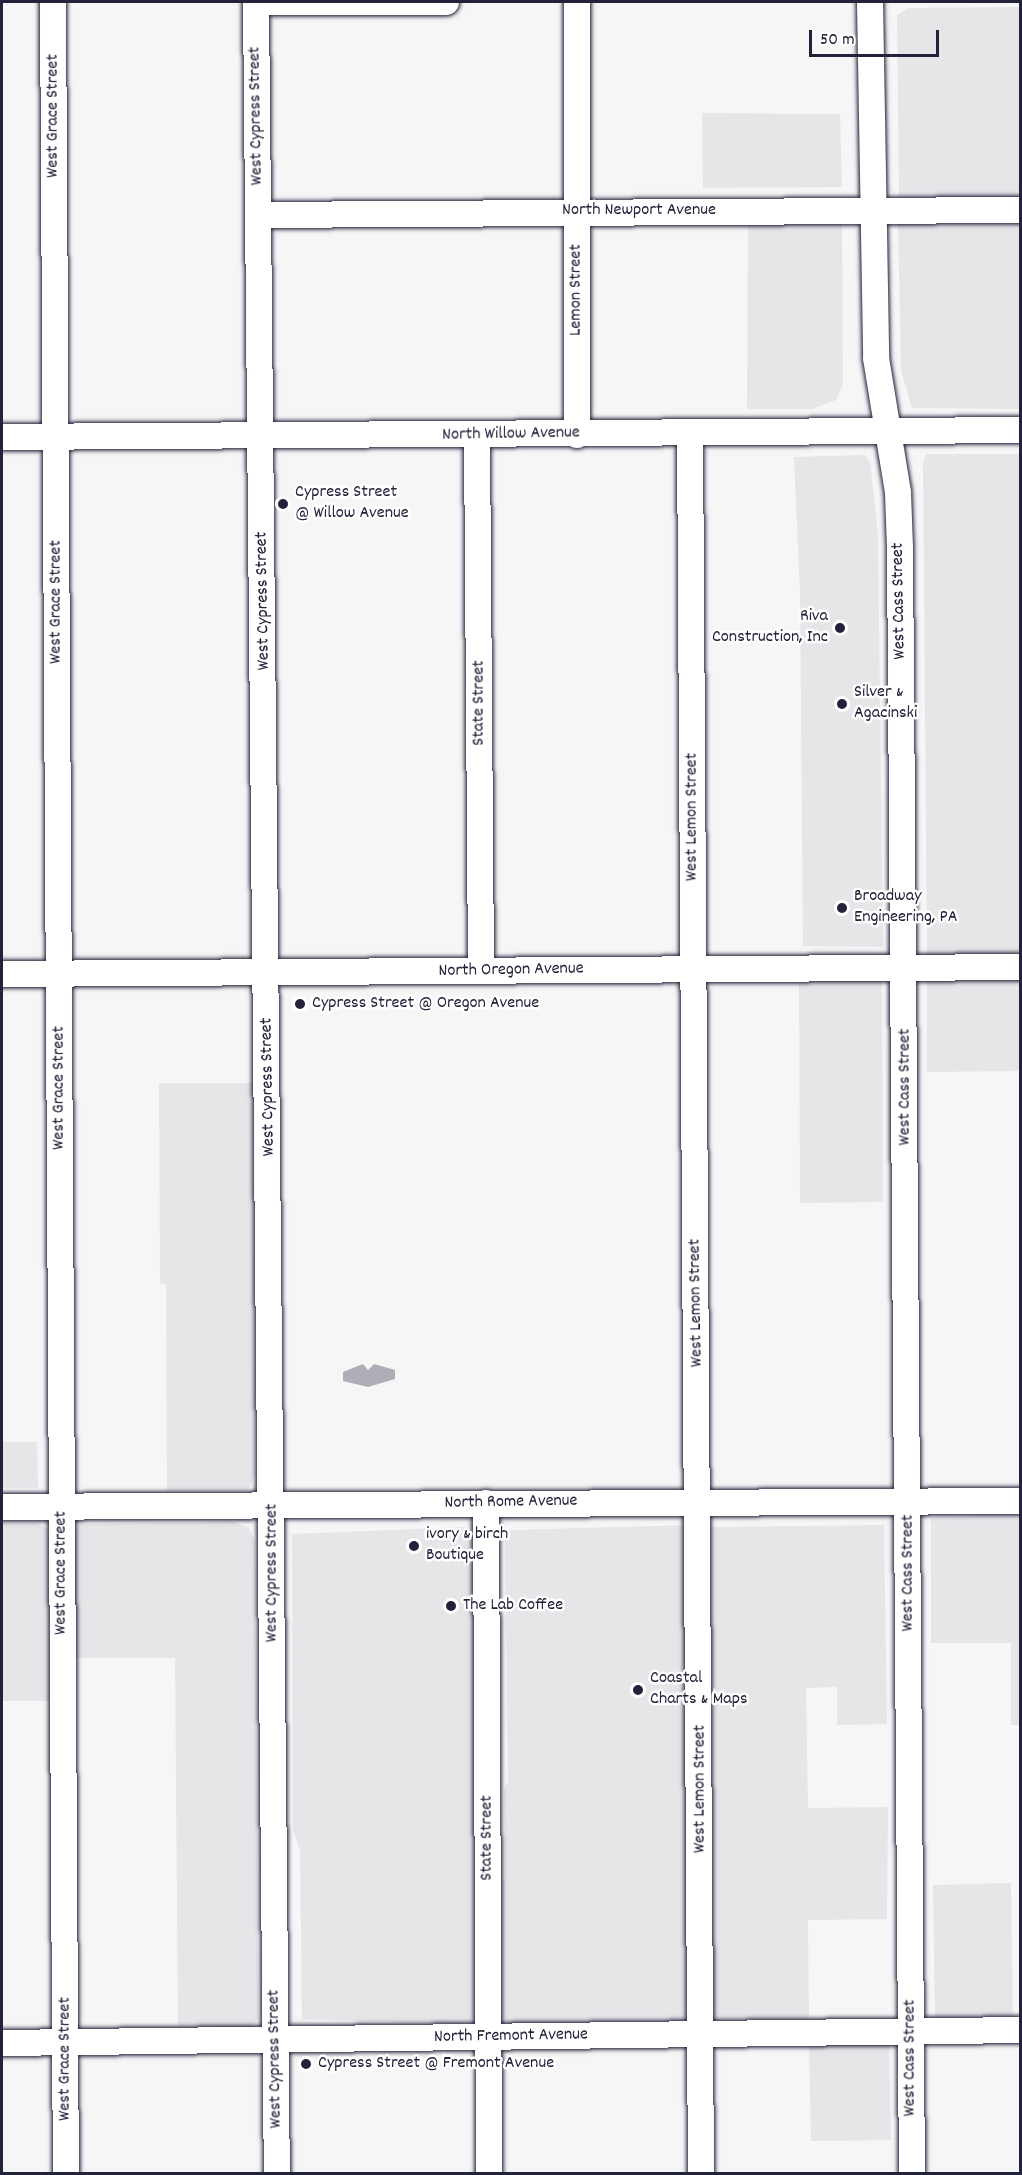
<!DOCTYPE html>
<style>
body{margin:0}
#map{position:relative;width:1022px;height:2175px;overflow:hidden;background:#f6f6f7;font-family:Dekko,sans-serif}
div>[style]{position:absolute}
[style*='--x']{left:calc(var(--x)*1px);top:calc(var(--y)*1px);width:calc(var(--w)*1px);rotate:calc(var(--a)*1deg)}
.built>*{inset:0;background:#e6e6e9}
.water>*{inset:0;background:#aeaeb7}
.roads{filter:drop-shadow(0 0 2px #22223b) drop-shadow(0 0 2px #22223b)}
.minor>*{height:26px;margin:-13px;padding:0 13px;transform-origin:13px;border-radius:13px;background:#fff}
.dots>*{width:16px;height:16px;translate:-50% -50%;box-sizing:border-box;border:3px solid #fff;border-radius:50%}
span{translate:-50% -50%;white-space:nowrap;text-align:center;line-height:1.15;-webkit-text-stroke:5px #fff;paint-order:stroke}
.street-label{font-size:18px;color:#22223b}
.poi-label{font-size:18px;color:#22223b}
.left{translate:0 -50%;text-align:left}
.right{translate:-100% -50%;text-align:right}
.frame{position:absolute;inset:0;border:3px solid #22223b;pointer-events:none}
.scale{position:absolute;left:809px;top:30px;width:130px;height:27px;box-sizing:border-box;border:3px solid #22223b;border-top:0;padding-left:8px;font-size:18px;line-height:21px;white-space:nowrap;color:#22223b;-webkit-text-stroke:4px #fff;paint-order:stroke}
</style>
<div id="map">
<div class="built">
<div style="clip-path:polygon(1020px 7px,1020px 202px,899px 197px,897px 15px,908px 8px)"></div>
<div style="clip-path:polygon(702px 113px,840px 114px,842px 187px,703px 188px)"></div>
<div style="clip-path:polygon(842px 218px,843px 384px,836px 400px,812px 409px,747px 409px,748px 219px)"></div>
<div style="clip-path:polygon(1020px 219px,1020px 409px,912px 408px,901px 370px,898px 222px)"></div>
<div style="clip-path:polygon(927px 454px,1020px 454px,1020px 960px,927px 960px,923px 461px)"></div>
<div style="clip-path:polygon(865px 455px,870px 462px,878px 533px,883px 947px,803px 946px,800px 593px,794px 457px)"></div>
<div style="clip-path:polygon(882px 977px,883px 1202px,800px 1203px,799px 979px)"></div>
<div style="clip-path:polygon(1020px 977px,1020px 1071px,927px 1072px,927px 980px)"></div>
<div style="clip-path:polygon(159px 1083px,253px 1083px,255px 1475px,248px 1491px,167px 1491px,166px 1284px,160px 1284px)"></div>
<div style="clip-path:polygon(2px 1442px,37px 1442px,38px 1488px,2px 1488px)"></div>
<div style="clip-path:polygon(1020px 1514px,1020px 1725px,1011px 1725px,1011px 1643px,931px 1643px,931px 1517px)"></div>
<div style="clip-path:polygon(235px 1522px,249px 1528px,255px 1541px,258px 2018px,252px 2028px,178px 2026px,175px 1658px,72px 1658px,72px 1532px,80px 1524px)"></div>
<div style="clip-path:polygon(2px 1523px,37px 1523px,50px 1531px,56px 1701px,2px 1701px)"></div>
<div style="clip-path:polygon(689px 1525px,691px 2014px,684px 2022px,500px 2024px,494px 1894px,505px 1878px,504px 1789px,508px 1782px,505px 1541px,509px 1530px)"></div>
<div style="clip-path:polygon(884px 1525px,887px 1724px,837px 1725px,837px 1687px,806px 1688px,808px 1808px,888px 1807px,887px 1919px,808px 1920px,809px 2018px,711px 2019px,708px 1527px)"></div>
<div style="clip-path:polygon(464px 1527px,474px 1531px,478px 2024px,302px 2019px,300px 1851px,293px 1830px,292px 1534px)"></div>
<div style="clip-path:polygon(1011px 1883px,1013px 2021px,935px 2022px,933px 1885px)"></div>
<div style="clip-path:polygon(889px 2040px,891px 2140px,811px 2141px,809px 2041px)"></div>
</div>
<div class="water">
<div style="clip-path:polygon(363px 1364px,368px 1370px,374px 1364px,395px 1370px,395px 1379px,368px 1387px,343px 1381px,343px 1372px)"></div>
</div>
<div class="roads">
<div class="minor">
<div style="--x:53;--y:2;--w:2172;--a:89.66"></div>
<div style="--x:256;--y:2;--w:2172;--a:89.45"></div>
<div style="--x:256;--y:2;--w:190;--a:0"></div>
<div style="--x:870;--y:2;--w:356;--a:89"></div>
<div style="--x:876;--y:358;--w:137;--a:80.7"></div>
<div style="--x:898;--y:493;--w:54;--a:87.9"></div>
<div style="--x:900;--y:547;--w:1627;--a:89.58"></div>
<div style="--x:258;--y:215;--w:762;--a:-0.38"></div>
<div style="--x:690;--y:432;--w:1742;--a:89.64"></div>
<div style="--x:577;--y:435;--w:433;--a:-90"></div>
<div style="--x:477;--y:436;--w:535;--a:89.57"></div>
<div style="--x:2;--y:437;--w:1018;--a:-0.39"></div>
<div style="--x:2;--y:974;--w:1018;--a:-0.39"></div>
<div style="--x:486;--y:1503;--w:671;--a:89.74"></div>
<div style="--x:2;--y:1507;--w:1018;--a:-0.34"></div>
<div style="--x:2;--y:2043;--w:1018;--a:-0.73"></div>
</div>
</div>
<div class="dots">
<div style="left:283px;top:504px;background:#22223b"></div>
<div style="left:840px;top:628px;background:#22223b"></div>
<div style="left:842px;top:704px;background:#22223b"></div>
<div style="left:842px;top:908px;background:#22223b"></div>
<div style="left:300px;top:1004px;background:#22223b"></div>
<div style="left:414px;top:1546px;background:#22223b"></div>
<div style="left:451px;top:1606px;background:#22223b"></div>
<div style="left:638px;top:1690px;background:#22223b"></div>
<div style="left:306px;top:2064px;background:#22223b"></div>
</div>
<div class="street-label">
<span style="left:54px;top:116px;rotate:-90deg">West Grace Street</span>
<span style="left:257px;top:116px;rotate:-91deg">West Cypress Street</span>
<span style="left:639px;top:211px">North Newport Avenue</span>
<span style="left:577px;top:290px;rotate:-90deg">Lemon Street</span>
<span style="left:511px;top:435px;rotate:-1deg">North Willow Avenue</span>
<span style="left:264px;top:601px;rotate:-91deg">West Cypress Street</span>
<span style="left:900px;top:601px;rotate:-91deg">West Cass Street</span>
<span style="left:57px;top:602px;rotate:-90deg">West Grace Street</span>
<span style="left:480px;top:703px;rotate:-90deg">State Street</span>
<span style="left:693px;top:817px;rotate:-90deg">West Lemon Street</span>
<span style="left:511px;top:971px;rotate:-1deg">North Oregon Avenue</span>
<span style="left:269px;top:1087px;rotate:-91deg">West Cypress Street</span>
<span style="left:906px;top:1087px;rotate:-90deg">West Cass Street</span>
<span style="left:60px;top:1088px;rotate:-90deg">West Grace Street</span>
<span style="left:697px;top:1303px;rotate:-91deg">West Lemon Street</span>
<span style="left:511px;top:1503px;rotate:-1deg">North Rome Avenue</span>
<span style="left:62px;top:1573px;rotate:-90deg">West Grace Street</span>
<span style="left:273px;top:1573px;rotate:-90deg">West Cypress Street</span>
<span style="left:909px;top:1573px;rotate:-90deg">West Cass Street</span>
<span style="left:701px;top:1789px;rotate:-90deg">West Lemon Street</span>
<span style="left:488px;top:1838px;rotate:-90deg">State Street</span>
<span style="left:511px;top:2037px;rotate:-1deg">North Fremont Avenue</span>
<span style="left:911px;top:2058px;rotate:-90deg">West Cass Street</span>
<span style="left:66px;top:2059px;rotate:-90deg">West Grace Street</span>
<span style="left:276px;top:2059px;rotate:-91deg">West Cypress Street</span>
</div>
<div class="poi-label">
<span class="left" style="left:295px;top:504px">Cypress Street<br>@ Willow Avenue</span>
<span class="right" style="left:828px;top:628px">Riva<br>Construction, Inc</span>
<span class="left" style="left:854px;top:704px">Silver &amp;<br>Agacinski</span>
<span class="left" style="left:854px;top:908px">Broadway<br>Engineering, PA</span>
<span class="left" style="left:312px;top:1004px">Cypress Street @ Oregon Avenue</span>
<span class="left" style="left:426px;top:1546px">ivory &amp; birch<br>Boutique</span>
<span class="left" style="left:463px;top:1606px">The Lab Coffee</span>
<span class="left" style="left:650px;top:1690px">Coastal<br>Charts &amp; Maps</span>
<span class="left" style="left:318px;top:2064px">Cypress Street @ Fremont Avenue</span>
</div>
<div class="frame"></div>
<div class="scale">50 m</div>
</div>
